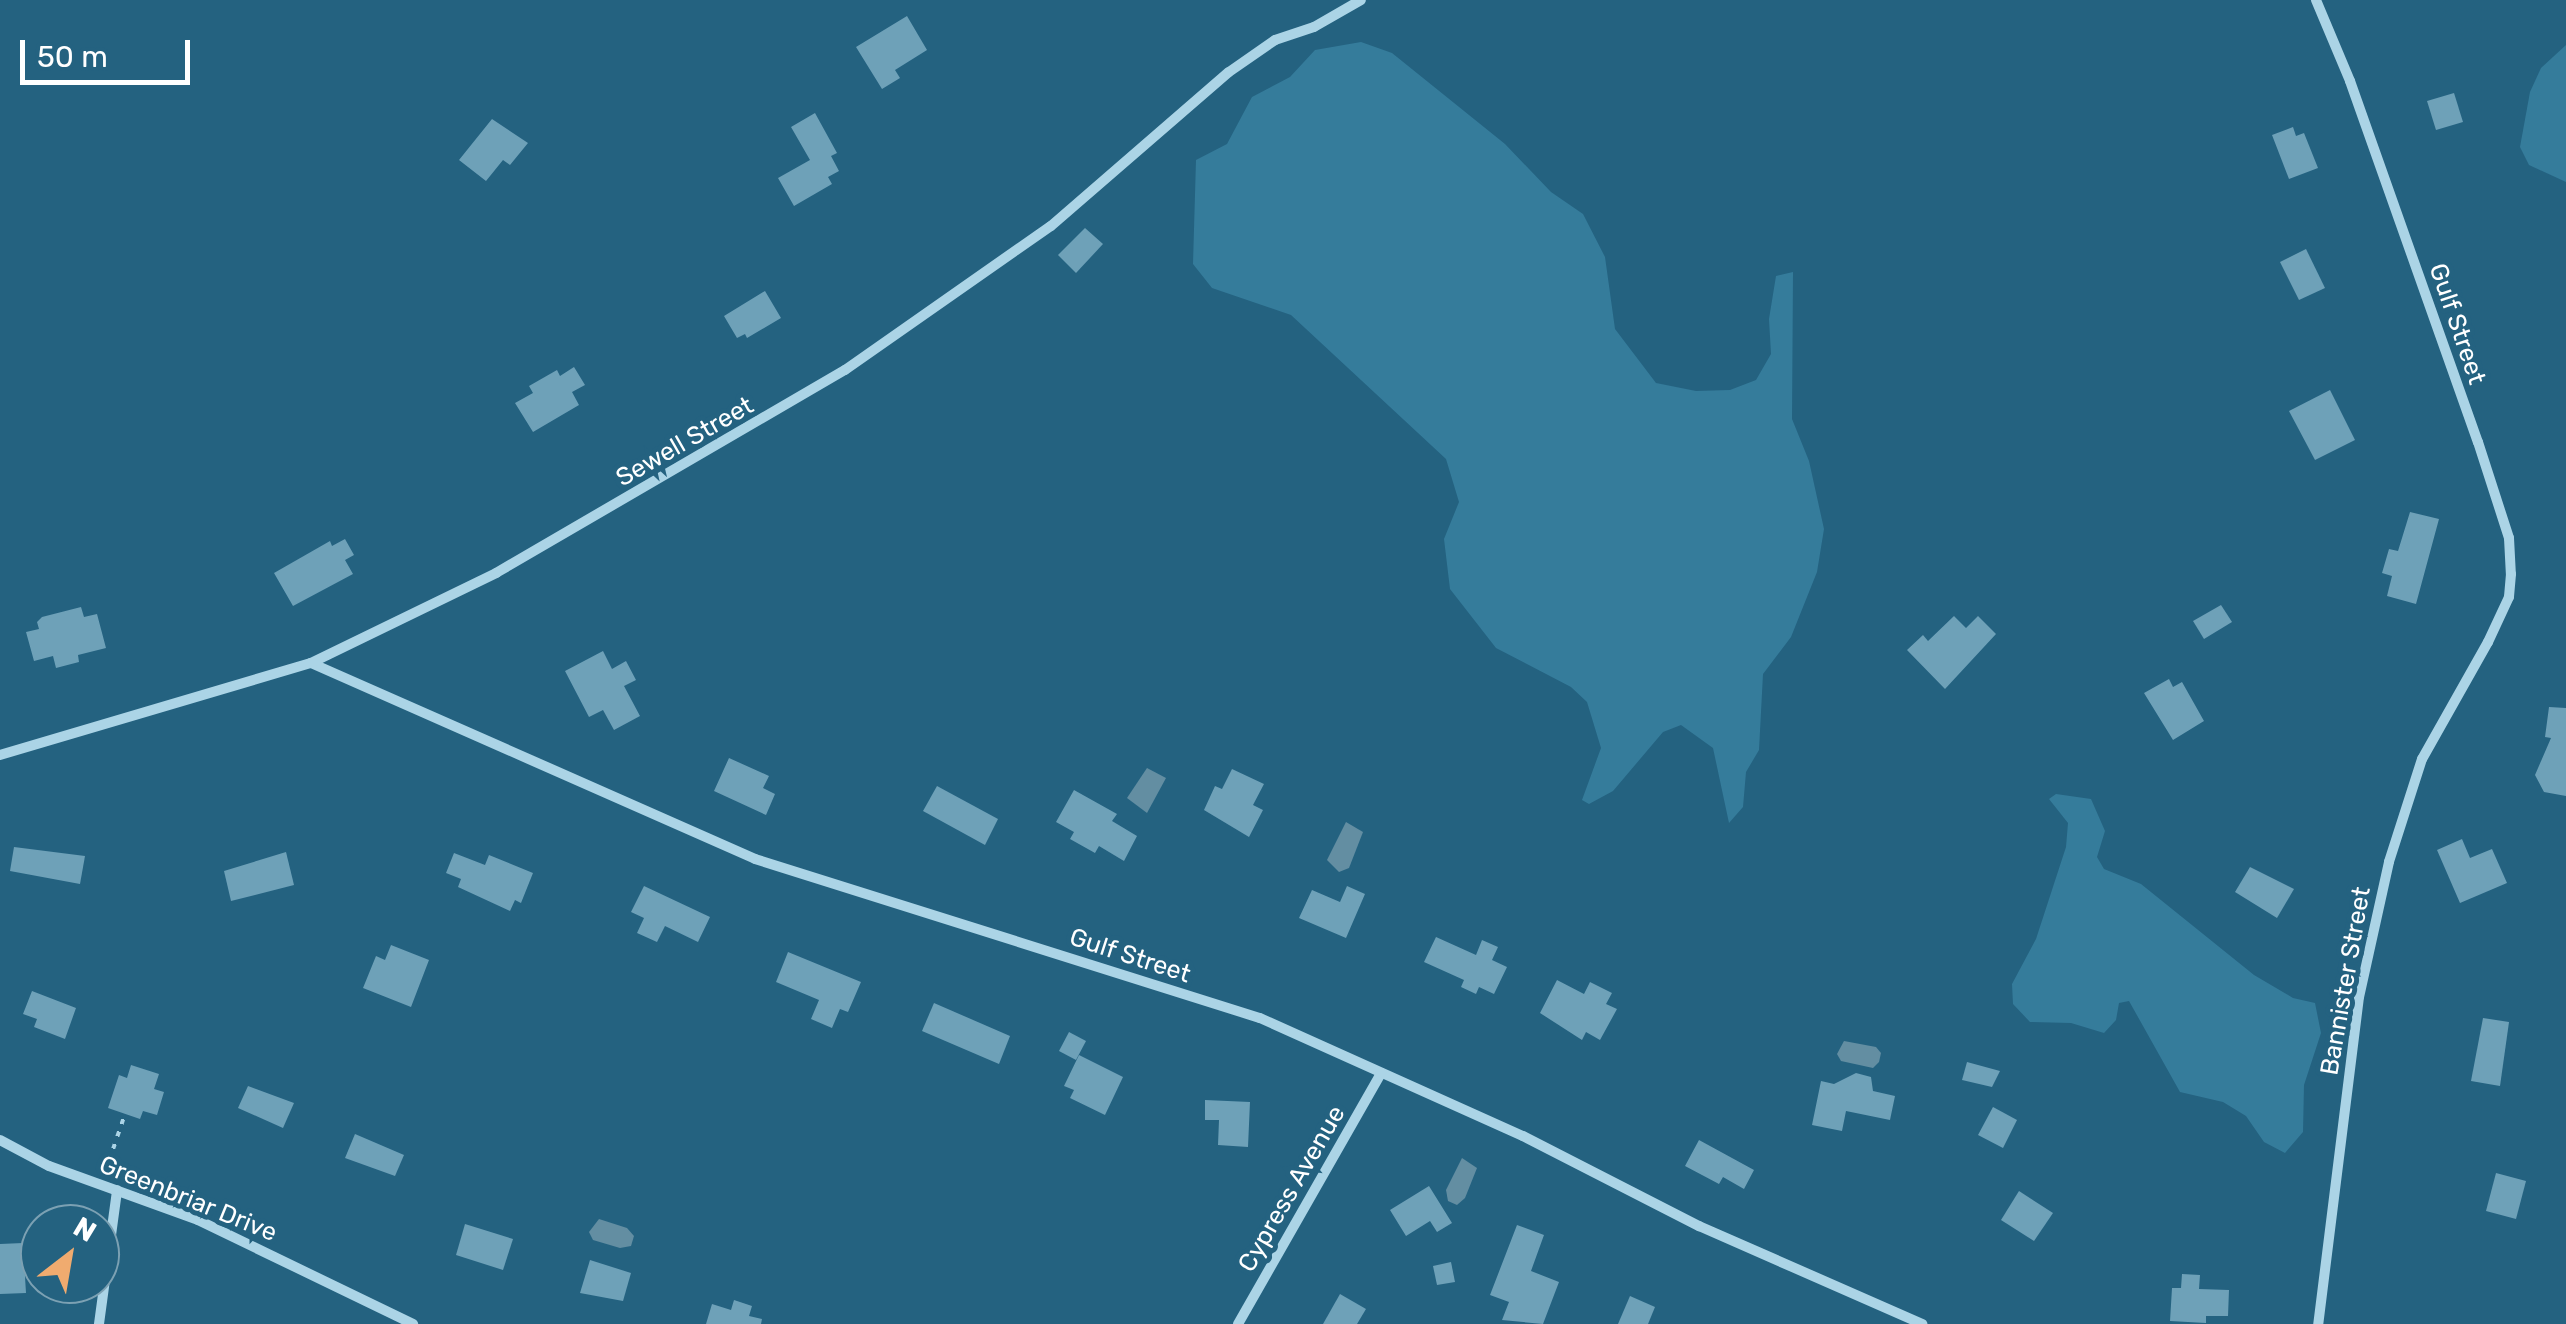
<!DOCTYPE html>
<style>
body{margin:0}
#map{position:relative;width:2566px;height:1324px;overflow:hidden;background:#246280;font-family:Rubik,sans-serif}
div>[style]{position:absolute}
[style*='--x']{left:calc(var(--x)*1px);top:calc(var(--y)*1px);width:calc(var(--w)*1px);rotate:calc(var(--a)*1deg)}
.green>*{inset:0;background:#357c9b}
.water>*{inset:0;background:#638ea2}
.building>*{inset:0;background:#6ea1b8}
.path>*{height:4px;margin-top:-2px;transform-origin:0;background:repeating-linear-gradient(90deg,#abd4e6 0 5px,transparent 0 13px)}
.street>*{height:10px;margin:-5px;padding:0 5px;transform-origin:5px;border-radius:5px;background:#abd4e6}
span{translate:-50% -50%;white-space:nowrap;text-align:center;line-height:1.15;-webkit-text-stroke:10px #246280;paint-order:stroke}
.street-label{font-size:25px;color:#fff}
.north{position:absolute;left:20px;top:1204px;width:100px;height:100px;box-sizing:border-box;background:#246280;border:2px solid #7ca1b3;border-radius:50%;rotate:31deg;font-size:28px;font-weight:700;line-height:40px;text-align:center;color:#fff}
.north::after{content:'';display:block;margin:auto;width:35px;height:45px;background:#f0ab6f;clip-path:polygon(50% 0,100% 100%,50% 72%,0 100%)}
.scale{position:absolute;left:20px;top:40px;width:170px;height:45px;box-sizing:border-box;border:5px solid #fff;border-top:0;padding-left:12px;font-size:30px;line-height:35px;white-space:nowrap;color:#fff;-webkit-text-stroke:8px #246280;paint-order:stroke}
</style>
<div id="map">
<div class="green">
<div style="clip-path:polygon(1361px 42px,1392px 53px,1505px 144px,1551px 192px,1583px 214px,1605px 257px,1615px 329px,1656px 383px,1696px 391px,1730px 390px,1756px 380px,1771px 354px,1769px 319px,1776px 276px,1793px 272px,1792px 419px,1809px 461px,1824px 529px,1817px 572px,1791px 637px,1763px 674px,1759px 750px,1746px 772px,1743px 807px,1729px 823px,1713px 748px,1681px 725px,1663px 732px,1613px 791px,1589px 804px,1582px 800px,1601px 748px,1587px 702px,1571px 687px,1496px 648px,1450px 589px,1444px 539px,1459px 502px,1446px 459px,1291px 315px,1212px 288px,1193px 264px,1196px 160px,1227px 144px,1252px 97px,1290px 77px,1315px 50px)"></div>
<div style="clip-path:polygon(2566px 45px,2566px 182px,2529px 165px,2520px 147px,2530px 92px,2541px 68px)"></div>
<div style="clip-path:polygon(2056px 794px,2091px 799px,2105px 831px,2097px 857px,2104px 869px,2141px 884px,2254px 975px,2293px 998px,2315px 1003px,2321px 1033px,2304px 1085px,2303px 1132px,2285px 1153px,2264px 1142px,2246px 1116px,2223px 1102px,2180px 1092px,2129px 1001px,2119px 1003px,2116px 1020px,2104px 1033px,2071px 1023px,2030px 1022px,2013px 1004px,2012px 984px,2036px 939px,2066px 847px,2068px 823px,2049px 799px)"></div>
</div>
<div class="water">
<div style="clip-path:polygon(1147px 768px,1166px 778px,1147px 813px,1127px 798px)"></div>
<div style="clip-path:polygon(1346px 822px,1363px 832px,1349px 868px,1339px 872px,1327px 860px)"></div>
<div style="clip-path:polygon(1844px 1041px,1876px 1047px,1881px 1053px,1879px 1062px,1873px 1068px,1841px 1061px,1837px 1054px)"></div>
<div style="clip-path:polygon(1462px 1158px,1477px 1168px,1465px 1198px,1457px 1205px,1448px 1201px,1446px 1190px)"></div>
<div style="clip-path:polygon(599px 1219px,627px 1228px,634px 1236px,631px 1246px,620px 1248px,593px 1240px,589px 1232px)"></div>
</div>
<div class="building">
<div style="clip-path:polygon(907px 16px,927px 50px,895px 70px,900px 78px,882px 89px,856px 47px)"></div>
<div style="clip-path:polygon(2454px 93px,2463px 122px,2436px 130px,2427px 101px)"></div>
<div style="clip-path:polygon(815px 113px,837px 153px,831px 156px,839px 171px,828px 177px,832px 184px,794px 206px,778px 178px,810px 160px,791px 127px)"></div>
<div style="clip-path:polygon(492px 119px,528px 143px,510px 165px,503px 160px,486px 181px,459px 160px)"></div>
<div style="clip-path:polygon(2293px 127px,2296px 136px,2304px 133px,2318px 168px,2289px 179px,2272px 135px)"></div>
<div style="clip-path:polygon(1085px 228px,1103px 244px,1076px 273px,1058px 255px)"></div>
<div style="clip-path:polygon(2306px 249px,2325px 288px,2299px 300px,2280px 262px)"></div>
<div style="clip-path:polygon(765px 291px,781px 318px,747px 338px,745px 334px,737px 338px,724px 316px)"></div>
<div style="clip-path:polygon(574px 367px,585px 385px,572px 392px,579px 405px,533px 432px,515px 403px,533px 393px,529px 386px,557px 370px,560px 376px)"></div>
<div style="clip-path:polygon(2330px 390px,2355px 440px,2315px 460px,2289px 411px)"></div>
<div style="clip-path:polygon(2410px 512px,2439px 519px,2416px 604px,2387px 596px,2392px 576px,2382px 573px,2389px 549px,2398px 551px)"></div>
<div style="clip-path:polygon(345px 539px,354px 555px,345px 560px,353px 574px,293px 606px,274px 573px,330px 541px,332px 546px)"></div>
<div style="clip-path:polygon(2221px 605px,2232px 622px,2204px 639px,2193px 621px)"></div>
<div style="clip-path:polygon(81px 607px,84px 617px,97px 614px,106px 648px,78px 655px,79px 662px,56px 668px,53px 656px,34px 661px,26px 632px,39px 629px,37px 622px,42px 617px)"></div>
<div style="clip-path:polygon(1954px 616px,1966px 628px,1978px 616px,1996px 634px,1945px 689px,1907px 650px,1923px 635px,1928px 641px)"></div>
<div style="clip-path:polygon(603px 651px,612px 669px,626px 661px,636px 680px,624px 686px,640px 716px,614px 730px,603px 710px,589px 717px,565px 671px)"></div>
<div style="clip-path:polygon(2169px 679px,2173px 687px,2182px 682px,2204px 721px,2173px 740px,2144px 693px)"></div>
<div style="clip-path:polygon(2549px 707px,2566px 708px,2566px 796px,2544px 792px,2535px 775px,2551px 738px,2545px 737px)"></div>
<div style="clip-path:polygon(729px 758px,769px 776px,763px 788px,775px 794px,766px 815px,714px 791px)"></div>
<div style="clip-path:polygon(1232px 769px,1264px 784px,1253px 805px,1263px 810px,1249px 837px,1204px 810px,1215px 786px,1222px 789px)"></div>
<div style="clip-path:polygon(937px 786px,998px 819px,985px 845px,923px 811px)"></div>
<div style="clip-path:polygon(1074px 790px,1117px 814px,1112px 821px,1137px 836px,1124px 861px,1099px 846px,1095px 853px,1070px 839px,1074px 832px,1056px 822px)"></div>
<div style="clip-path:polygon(2462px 839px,2470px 858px,2492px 849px,2507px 883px,2460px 903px,2437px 850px)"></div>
<div style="clip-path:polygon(14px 847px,85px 856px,80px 884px,10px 871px)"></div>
<div style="clip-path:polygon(286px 852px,294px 885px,231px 901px,224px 871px)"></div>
<div style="clip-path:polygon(454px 853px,485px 865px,489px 855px,533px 873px,521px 903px,515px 900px,510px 911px,458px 887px,461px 879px,446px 873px)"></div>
<div style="clip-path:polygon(2250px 867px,2294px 889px,2277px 918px,2235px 892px)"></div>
<div style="clip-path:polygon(644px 886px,710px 917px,698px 942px,665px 926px,657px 942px,637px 933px,644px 918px,631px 912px)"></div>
<div style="clip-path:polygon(1347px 886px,1365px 894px,1346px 938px,1299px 918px,1312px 890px,1340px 902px)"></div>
<div style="clip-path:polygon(1436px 937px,1476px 955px,1482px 940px,1498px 947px,1492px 960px,1507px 967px,1494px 994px,1479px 987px,1476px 994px,1461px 987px,1464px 980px,1424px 962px)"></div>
<div style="clip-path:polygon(391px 945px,429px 960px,411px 1007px,363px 988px,376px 956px,385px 960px)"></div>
<div style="clip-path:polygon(788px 952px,861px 982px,848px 1012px,840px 1009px,832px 1028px,811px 1019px,819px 1000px,776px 982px)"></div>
<div style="clip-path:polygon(1557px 980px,1584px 994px,1590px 982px,1612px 993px,1606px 1004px,1617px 1009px,1600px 1040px,1586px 1032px,1582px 1040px,1540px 1013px)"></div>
<div style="clip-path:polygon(32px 991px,76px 1008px,65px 1039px,34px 1027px,37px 1019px,23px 1014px)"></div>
<div style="clip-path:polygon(934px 1003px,1010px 1036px,999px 1064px,922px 1031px)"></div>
<div style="clip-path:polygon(2483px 1018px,2509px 1022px,2500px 1086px,2471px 1081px)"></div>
<div style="clip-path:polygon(1069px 1032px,1086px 1041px,1076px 1060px,1059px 1051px)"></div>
<div style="clip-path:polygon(1079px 1055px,1123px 1077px,1105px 1115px,1070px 1098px,1074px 1090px,1064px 1086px)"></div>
<div style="clip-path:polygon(1967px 1062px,2000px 1071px,1992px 1087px,1962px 1080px)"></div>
<div style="clip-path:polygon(131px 1065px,159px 1074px,154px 1089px,164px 1092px,157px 1115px,143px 1111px,140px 1119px,108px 1108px,119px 1075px,127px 1078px)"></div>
<div style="clip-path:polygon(1856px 1073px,1871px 1077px,1873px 1091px,1895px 1096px,1890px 1120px,1846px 1111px,1842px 1131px,1812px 1125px,1821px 1081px,1834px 1084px)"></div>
<div style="clip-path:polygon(248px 1086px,294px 1103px,283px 1128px,238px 1108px)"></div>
<div style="clip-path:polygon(1205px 1100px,1250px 1102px,1248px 1147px,1218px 1145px,1219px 1120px,1205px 1120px)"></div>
<div style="clip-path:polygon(1993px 1107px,2017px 1120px,2003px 1148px,1978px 1135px)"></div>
<div style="clip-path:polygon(355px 1134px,404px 1155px,395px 1176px,345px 1158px)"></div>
<div style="clip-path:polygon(1699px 1140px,1754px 1170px,1744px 1189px,1723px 1177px,1719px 1184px,1685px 1166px)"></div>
<div style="clip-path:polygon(2496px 1173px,2526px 1181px,2516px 1219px,2486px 1211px)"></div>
<div style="clip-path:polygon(1429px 1186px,1452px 1223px,1437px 1232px,1430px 1221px,1406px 1236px,1390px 1210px)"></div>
<div style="clip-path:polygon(2019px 1191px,2053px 1213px,2034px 1241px,2001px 1220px)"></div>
<div style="clip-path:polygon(465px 1224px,513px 1239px,503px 1270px,456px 1255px)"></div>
<div style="clip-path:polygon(1517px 1225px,1544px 1235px,1531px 1271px,1559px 1282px,1543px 1324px,1502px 1320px,1509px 1302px,1490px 1295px)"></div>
<div style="clip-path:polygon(23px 1243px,26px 1293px,0 1294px,0 1244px)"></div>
<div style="clip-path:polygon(590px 1260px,631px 1273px,623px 1301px,580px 1293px)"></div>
<div style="clip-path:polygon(1451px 1262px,1455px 1282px,1437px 1285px,1433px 1266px)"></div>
<div style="clip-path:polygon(2182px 1274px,2200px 1275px,2199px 1289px,2229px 1290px,2228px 1316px,2206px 1316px,2206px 1323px,2170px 1321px,2172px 1288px,2181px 1288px)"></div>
<div style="clip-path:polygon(1340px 1294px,1366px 1309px,1357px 1324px,1323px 1324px)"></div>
<div style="clip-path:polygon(1630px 1296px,1655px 1307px,1648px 1324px,1618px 1324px)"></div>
<div style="clip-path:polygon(734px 1300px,752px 1306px,749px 1316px,762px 1319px,761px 1324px,706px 1324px,712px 1304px,731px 1310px)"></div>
</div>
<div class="path">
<div style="--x:109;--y:1161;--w:50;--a:-71.2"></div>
</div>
<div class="street">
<div style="--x:2316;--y:0;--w:88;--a:67.2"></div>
<div style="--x:2350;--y:81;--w:383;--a:70.5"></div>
<div style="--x:2478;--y:442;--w:101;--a:72.1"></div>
<div style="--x:2509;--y:538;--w:36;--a:87"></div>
<div style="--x:2511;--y:574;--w:23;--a:95"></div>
<div style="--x:2509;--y:597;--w:50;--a:115"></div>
<div style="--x:2488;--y:642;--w:134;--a:119.4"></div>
<div style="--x:2422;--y:759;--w:108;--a:107.8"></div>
<div style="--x:2389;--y:862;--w:138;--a:102.5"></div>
<div style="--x:2359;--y:997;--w:330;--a:97.1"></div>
<div style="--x:311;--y:663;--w:485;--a:23.8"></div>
<div style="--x:755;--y:859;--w:529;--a:17.48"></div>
<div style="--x:1260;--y:1018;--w:288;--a:24.2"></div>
<div style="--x:1523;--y:1136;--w:198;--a:27.1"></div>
<div style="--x:1699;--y:1226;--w:244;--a:23.7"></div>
<div style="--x:0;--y:755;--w:324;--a:-16.5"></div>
<div style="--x:311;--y:663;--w:206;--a:-25.9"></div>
<div style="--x:496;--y:573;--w:404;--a:-30.2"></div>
<div style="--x:845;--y:370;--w:251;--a:-35"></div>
<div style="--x:1051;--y:226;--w:235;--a:-40.9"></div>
<div style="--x:1229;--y:72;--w:56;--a:-34.8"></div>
<div style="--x:1275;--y:40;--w:41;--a:-18.4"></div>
<div style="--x:1314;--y:27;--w:54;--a:-29.9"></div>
<div style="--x:0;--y:1140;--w:55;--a:28"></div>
<div style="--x:49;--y:1166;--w:158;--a:19.9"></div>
<div style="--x:198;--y:1220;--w:239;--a:25.8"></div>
<div style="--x:99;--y:1324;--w:135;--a:-82.3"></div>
<div style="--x:1238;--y:1324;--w:289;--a:-60.3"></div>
</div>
<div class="street-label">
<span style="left:2457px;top:324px;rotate:71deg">Gulf Street</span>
<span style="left:685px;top:442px;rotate:-30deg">Sewell Street</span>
<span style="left:1130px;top:956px;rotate:18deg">Gulf Street</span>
<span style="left:2346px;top:981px;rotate:-80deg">Bannister Street</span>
<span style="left:1292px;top:1189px;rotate:-60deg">Cypress Avenue</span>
<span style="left:188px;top:1199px;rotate:22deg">Greenbriar Drive</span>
</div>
<div class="north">N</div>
<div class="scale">50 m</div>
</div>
